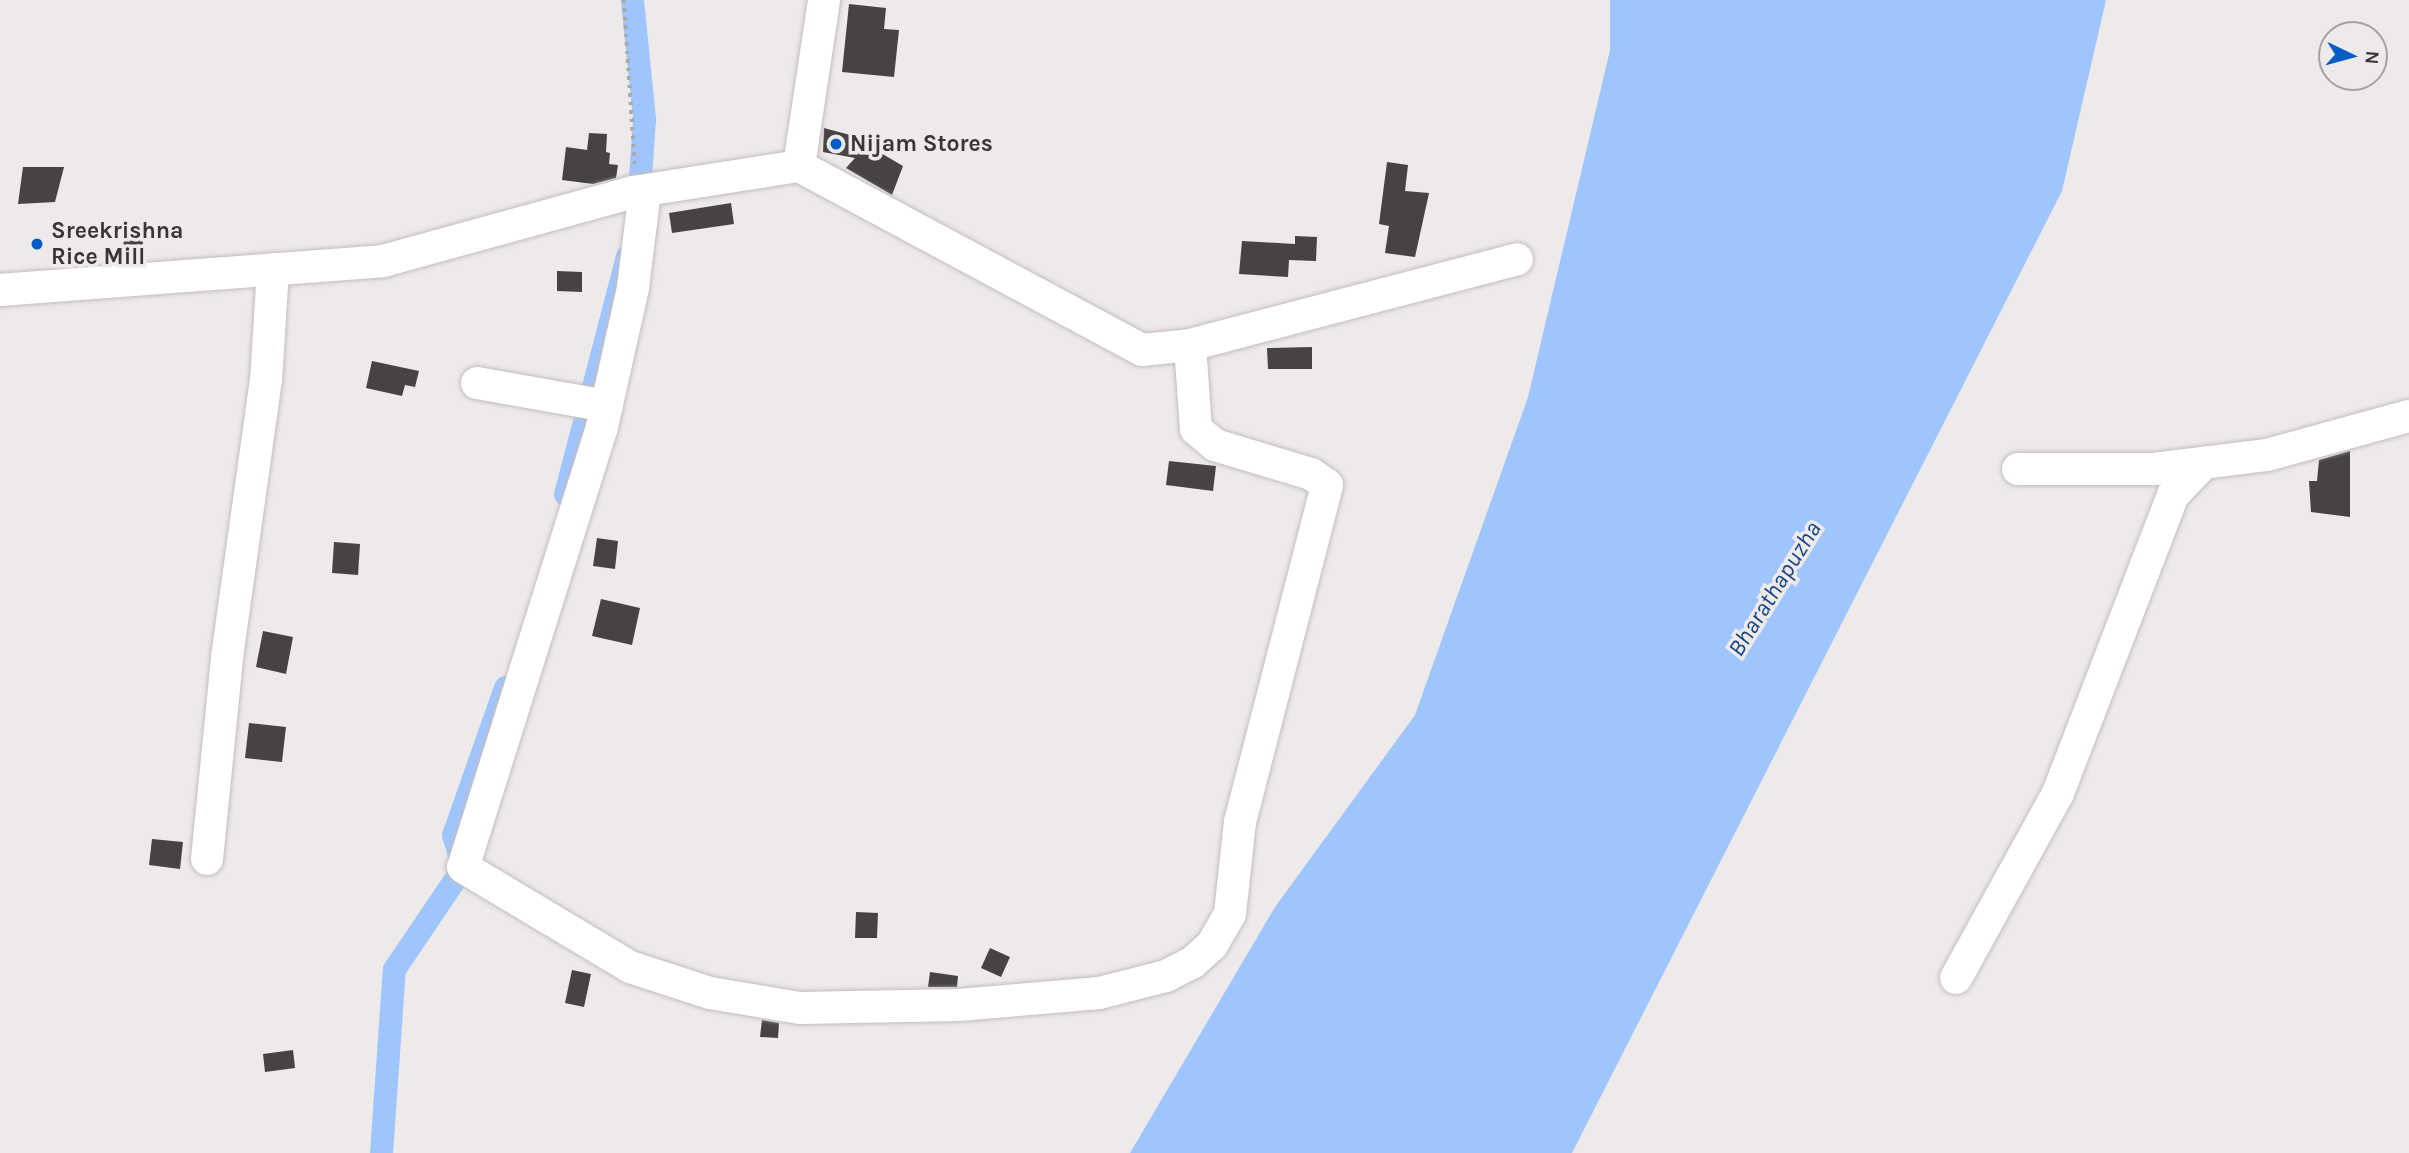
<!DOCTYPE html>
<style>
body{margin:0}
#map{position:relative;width:2409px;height:1153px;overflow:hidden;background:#efeaea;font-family:Karla,sans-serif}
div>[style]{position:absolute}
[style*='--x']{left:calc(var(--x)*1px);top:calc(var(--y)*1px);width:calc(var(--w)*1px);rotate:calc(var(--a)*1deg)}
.water>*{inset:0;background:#9fc5fe}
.canal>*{height:23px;margin:-11.5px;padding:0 11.5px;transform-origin:11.5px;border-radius:11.5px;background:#9fc5fe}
.building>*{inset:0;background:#474343}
.path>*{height:3.5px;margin-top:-1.75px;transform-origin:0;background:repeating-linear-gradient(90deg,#aca8a8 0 3.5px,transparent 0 8.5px)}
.roads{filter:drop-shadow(0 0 2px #c3bebd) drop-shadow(0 0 2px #c3bebd)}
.minor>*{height:32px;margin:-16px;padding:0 16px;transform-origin:16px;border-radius:16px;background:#fff}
.dots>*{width:19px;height:19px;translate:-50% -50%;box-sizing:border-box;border:4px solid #efeaea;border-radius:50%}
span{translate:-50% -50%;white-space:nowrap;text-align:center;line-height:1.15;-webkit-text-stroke:7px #efeaea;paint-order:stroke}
.poi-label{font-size:23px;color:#383636;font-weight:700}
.left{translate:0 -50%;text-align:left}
.water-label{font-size:24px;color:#174587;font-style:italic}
.north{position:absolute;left:2318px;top:21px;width:70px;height:70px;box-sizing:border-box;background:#efeaea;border:2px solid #a6a2a2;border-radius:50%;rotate:95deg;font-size:19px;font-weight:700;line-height:28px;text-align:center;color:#383636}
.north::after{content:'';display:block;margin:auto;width:24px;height:32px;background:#045cc5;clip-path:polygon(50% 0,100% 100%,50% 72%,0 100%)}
</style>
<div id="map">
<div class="water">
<div style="clip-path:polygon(1610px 0,2106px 0,2062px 191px,1572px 1153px,1130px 1153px,1275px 907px,1415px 715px,1528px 397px,1610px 50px)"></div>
</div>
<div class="canal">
<div style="--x:632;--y:0;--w:120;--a:84.2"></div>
<div style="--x:644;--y:119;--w:87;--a:93.9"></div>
<div style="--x:565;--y:494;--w:246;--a:-75.4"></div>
<div style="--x:381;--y:1153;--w:184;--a:-86"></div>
<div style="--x:394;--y:969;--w:123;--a:-55.9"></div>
<div style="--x:463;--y:867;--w:34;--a:-107"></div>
<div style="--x:453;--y:835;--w:157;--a:-70.6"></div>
</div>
<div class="building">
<div style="clip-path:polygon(849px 4px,886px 8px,884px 29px,899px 30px,894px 77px,842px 72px)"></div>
<div style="clip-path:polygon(824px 128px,850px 135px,903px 166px,892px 195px,846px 168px,855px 158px,823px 152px)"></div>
<div style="clip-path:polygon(589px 133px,607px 134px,606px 152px,610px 153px,609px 164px,618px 165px,616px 178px,593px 184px,562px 180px,566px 147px,587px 150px)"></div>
<div style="clip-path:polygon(1387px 162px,1408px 165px,1405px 191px,1429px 193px,1415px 257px,1385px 253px,1389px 226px,1379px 224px)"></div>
<div style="clip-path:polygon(23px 167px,64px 167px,55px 202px,18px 204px)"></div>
<div style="clip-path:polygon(731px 203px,734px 224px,672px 233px,669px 213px)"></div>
<div style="clip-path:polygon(125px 229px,144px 231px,142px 252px,123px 249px)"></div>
<div style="clip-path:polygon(1295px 236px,1317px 237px,1316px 261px,1289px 260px,1288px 277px,1239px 274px,1242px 241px,1295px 244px)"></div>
<div style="clip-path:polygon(557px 271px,582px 272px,582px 292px,557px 291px)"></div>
<div style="clip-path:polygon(1312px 347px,1312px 369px,1268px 369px,1267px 348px)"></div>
<div style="clip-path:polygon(372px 361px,419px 371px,415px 387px,405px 385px,402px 396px,366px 388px)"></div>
<div style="clip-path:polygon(2350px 451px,2350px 517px,2311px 512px,2309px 481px,2317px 481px,2319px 460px)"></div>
<div style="clip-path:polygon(1169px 461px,1216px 466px,1213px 491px,1166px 485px)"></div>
<div style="clip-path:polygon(597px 538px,618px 541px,615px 569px,593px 566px)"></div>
<div style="clip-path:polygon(334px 542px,360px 544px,358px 575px,332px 573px)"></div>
<div style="clip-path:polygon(601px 599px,640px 608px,632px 645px,592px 636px)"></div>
<div style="clip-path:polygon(263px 631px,293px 637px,286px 674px,256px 667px)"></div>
<div style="clip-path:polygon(249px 723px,286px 727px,282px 762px,245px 758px)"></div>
<div style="clip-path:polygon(152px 839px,183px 842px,180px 869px,149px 865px)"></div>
<div style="clip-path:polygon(856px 912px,878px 913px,877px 938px,855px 938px)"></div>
<div style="clip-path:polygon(990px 948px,1010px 957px,1001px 977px,981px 968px)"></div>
<div style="clip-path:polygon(572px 970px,591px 974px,584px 1007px,565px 1003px)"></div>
<div style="clip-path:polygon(930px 972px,958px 976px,957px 987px,928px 987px)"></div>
<div style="clip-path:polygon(762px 1020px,779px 1023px,778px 1038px,760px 1037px)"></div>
<div style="clip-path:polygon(293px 1050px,295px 1068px,265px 1072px,263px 1054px)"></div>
</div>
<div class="path">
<div style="--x:624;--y:0;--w:166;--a:86.2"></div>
</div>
<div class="roads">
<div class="minor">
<div style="--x:799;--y:166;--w:389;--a:28.2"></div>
<div style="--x:1142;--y:350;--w:48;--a:-5.9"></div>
<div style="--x:1190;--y:345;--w:338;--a:-14.7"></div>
<div style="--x:645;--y:191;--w:98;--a:97.1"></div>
<div style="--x:633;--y:288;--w:142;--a:102.6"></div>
<div style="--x:602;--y:427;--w:461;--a:107.5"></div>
<div style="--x:463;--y:867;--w:195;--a:30.9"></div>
<div style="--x:630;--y:967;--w:84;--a:18"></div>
<div style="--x:710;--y:993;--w:91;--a:9.5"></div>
<div style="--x:800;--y:1008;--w:159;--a:-1.1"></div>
<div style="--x:959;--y:1005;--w:141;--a:-4.9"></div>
<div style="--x:1099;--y:993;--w:69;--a:-14.2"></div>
<div style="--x:1166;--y:976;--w:29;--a:-27"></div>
<div style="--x:1192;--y:963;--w:27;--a:-42"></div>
<div style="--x:1212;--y:945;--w:36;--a:-60"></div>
<div style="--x:1230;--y:914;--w:93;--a:-83.8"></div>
<div style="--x:1240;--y:822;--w:348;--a:-75.5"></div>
<div style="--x:1327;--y:485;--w:19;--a:-145"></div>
<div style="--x:1311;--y:474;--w:100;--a:-163.2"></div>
<div style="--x:1215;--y:445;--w:25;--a:-140"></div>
<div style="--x:1196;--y:429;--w:84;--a:-94.1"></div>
<div style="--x:0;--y:290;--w:384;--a:-4.3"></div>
<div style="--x:383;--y:261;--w:259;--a:-15.4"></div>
<div style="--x:633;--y:192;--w:168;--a:-8.9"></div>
<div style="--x:799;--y:166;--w:168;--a:-81.4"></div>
<div style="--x:477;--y:383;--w:132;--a:10"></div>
<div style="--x:2018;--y:469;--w:136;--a:0"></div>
<div style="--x:2154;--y:469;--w:114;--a:-7.1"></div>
<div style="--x:2267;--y:455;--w:147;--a:-15.4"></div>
<div style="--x:207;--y:859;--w:203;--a:-84.3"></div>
<div style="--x:227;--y:657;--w:279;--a:-82"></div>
<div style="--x:266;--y:381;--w:112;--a:-86.4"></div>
<div style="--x:1956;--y:978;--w:211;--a:-61.1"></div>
<div style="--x:2058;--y:793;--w:319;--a:-68.9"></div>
<div style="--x:2173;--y:495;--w:45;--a:-45.9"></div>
</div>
</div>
<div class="dots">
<div style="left:836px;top:144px;background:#045cc5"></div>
<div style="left:37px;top:244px;background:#045cc5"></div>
</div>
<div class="poi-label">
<span class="left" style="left:850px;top:144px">Nijam Stores</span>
<span class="left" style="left:51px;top:244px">Sreekrishna<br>Rice Mill</span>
</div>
<div class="water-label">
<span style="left:1775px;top:589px;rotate:-58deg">Bharathapuzha</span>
</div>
<div class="north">N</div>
</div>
